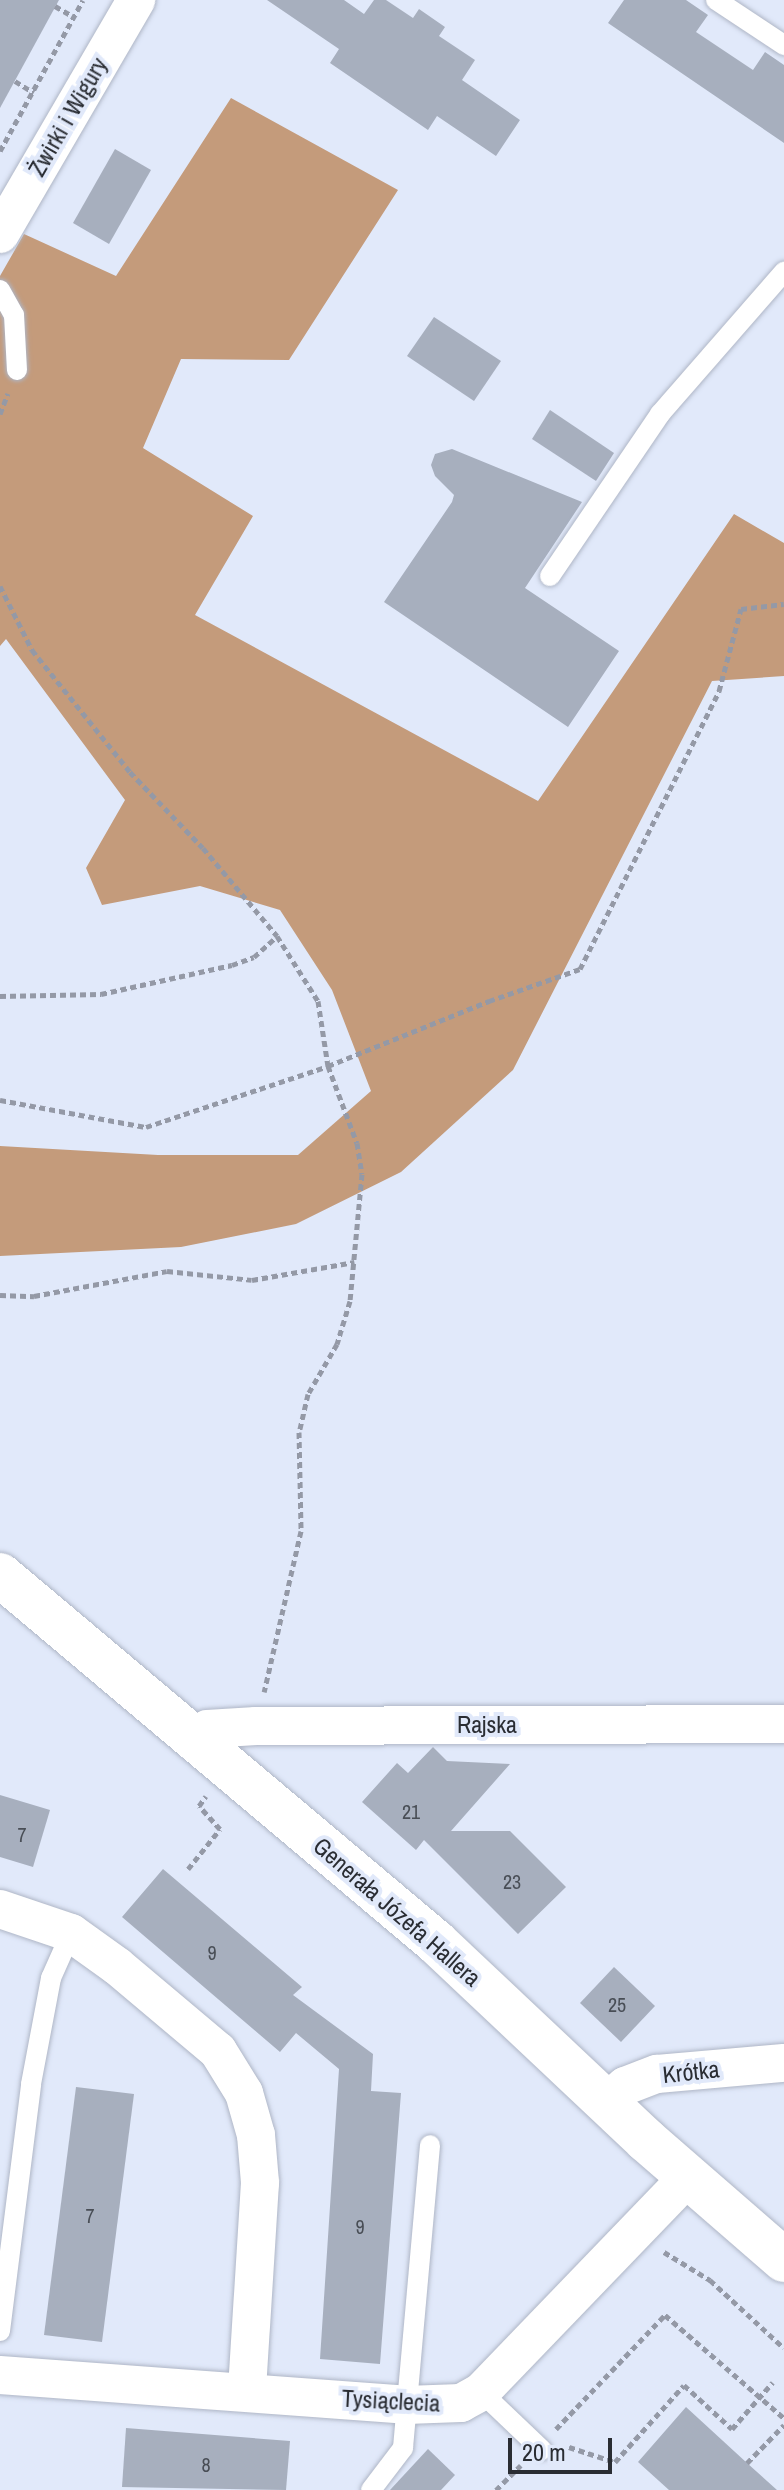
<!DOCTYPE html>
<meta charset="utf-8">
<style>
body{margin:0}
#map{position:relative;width:784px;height:2490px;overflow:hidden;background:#e1e9fa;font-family:"Archivo Narrow",sans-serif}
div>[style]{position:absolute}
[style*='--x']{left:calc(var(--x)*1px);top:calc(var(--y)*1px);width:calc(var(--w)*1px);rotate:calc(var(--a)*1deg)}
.forest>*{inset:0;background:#c49b7b}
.building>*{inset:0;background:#a7afbe}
.path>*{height:5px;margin-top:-2.5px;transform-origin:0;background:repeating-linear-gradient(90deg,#9499a6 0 6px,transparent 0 10px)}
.roads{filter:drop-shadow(0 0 2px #afb6c6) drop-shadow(0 0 2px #afb6c6)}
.service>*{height:20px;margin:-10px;padding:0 10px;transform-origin:10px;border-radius:10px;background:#fff}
.minor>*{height:38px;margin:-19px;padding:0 19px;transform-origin:19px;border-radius:19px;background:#fff}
.tertiary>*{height:44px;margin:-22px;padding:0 22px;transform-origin:22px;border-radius:22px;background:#fff}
span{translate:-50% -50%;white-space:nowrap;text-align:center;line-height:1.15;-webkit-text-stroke:8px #e1e9fa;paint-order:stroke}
.number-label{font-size:20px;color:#494e56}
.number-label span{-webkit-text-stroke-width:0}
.street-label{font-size:24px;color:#2a2d33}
.scale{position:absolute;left:508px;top:2438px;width:104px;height:36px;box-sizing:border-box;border:4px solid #2a2d33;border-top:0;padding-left:10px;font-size:24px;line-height:28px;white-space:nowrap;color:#2a2d33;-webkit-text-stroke:6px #e1e9fa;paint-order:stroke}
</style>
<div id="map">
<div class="forest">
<div style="clip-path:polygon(231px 98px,398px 190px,289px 360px,181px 359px,143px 448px,253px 516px,195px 615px,538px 801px,734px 514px,784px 543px,784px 676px,712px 681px,513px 1070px,401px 1172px,296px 1224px,181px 1247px,0 1256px,0 1146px,158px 1155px,298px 1155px,371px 1091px,332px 990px,280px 910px,200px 886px,102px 905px,86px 868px,125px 800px,6px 639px,0 646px,0 276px,24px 234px,116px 276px)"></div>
</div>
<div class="building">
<div style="clip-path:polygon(0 0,59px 0,0 108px)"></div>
<div style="clip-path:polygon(267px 0,344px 0,364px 14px,374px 0,386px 0,413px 18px,419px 9px,445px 27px,439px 36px,475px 60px,462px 80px,520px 120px,496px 156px,437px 116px,428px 130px,330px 63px,339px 49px)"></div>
<div style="clip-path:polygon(624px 0,686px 0,708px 15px,696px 32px,753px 70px,765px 52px,784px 65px,784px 143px,608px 23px)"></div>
<div style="clip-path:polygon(115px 149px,151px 170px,109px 244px,73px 223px)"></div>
<div style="clip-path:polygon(434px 317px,501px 361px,474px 401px,407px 356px)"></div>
<div style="clip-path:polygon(550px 410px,614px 453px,596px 481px,532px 439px)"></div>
<div style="clip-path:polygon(452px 449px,582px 502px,525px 588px,619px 651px,568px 727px,384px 602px,452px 502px,454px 495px,435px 476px,431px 465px,435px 454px)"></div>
<div style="clip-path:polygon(433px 1747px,447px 1761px,510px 1764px,451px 1831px,510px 1831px,566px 1887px,518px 1934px,424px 1840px,416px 1850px,362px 1802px,397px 1763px,408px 1773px)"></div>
<div style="clip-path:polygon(0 1795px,50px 1810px,33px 1867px,0 1857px)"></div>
<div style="clip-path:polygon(163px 1869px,302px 1987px,293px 1995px,373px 2054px,371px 2091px,401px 2093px,380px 2364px,320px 2359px,339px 2069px,296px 2033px,280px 2052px,122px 1917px)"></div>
<div style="clip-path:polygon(614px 1967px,655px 2006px,621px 2042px,580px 2003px)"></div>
<div style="clip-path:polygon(76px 2087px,134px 2094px,102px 2342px,44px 2335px)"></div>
<div style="clip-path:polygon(686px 2407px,747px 2463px,777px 2490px,669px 2490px,638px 2462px)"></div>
<div style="clip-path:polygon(126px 2428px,290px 2441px,286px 2490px,122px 2487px)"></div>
<div style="clip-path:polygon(428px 2449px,455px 2475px,441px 2490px,390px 2490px)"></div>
</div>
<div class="path">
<div style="--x:55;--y:6;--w:22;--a:30"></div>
<div style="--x:15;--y:81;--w:22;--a:32"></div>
<div style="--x:0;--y:151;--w:172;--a:-61.2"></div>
<div style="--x:0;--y:414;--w:22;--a:-69"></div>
<div style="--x:0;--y:586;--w:72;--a:63.4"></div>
<div style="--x:32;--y:650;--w:156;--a:51.2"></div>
<div style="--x:130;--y:772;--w:105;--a:46.2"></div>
<div style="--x:203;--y:848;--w:115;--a:49.9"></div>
<div style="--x:277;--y:936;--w:77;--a:57.8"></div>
<div style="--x:318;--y:1001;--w:66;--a:81.3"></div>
<div style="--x:328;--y:1066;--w:82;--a:69.4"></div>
<div style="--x:357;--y:1143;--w:31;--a:81"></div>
<div style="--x:362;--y:1174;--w:128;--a:95.4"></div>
<div style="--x:350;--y:1301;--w:45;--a:106.8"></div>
<div style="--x:337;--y:1344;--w:58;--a:120.1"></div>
<div style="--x:308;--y:1394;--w:39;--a:103"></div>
<div style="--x:299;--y:1432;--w:99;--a:88.8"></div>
<div style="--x:301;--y:1531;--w:165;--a:102.9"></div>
<div style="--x:0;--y:996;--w:101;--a:-1.1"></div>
<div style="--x:101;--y:994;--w:134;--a:-12.5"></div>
<div style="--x:232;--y:965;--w:23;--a:-20"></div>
<div style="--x:254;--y:957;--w:31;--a:-42"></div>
<div style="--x:0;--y:1100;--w:148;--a:10.5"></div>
<div style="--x:146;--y:1127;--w:192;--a:-18.5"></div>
<div style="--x:328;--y:1066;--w:174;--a:-22"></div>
<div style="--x:489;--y:1001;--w:96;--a:-19.4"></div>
<div style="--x:580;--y:969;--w:311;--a:-63.4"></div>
<div style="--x:719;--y:691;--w:85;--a:-75"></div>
<div style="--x:741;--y:609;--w:43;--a:-6.6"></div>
<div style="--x:0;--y:1295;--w:34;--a:2"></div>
<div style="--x:34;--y:1296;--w:135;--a:-10.6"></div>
<div style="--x:167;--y:1271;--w:85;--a:6"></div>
<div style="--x:252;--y:1280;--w:104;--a:-10"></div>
<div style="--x:188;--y:1869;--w:51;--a:-51.3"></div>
<div style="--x:220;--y:1829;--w:31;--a:-132"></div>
<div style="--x:199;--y:1806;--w:12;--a:-55"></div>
<div style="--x:664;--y:2252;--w:54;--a:31.3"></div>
<div style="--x:710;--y:2280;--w:100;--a:42.6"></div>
<div style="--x:556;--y:2429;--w:158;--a:-46.3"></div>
<div style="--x:665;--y:2315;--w:157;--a:40.9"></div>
<div style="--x:569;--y:2447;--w:48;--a:18.1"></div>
<div style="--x:615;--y:2462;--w:103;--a:-48.1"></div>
<div style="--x:684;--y:2385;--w:65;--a:42.5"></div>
<div style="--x:732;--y:2429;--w:62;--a:-48.9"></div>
<div style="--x:747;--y:2463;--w:53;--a:-45.8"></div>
<div style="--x:496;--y:2490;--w:35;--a:-45"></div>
</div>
<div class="roads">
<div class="service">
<div style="--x:716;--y:0;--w:82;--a:33.5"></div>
<div style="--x:0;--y:290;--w:29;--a:61"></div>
<div style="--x:14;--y:315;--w:55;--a:86.9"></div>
<div style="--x:550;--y:576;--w:196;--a:-55.8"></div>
<div style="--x:660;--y:414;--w:189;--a:-48.9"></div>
<div style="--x:0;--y:2331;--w:249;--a:-82.8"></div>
<div style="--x:31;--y:2084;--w:108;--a:-79.3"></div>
<div style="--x:51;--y:1978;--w:49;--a:-66"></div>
<div style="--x:481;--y:2392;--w:84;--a:43.6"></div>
<div style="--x:371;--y:2490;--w:53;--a:-52.7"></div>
<div style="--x:403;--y:2448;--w:304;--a:-84.9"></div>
</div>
<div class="minor">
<div style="--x:0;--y:234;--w:271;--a:-59.8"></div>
<div style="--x:195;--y:1743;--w:18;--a:-49"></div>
<div style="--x:207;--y:1729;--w:49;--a:-3.5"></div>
<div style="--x:256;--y:1726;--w:528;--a:-0.22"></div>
<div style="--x:0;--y:1909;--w:75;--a:18.7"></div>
<div style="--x:71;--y:1933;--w:57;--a:35.7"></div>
<div style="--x:117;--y:1966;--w:132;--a:40.1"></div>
<div style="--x:218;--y:2051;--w:49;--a:58.2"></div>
<div style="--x:244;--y:2093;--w:44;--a:74.1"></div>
<div style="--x:256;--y:2135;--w:48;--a:85.2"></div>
<div style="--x:260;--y:2183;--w:208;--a:93.6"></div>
<div style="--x:606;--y:2102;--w:25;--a:-40"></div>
<div style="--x:625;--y:2086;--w:34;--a:-21"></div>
<div style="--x:657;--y:2074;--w:127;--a:-5"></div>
<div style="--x:0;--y:2375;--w:407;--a:4.2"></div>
<div style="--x:406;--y:2405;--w:55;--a:-2.1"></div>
<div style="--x:461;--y:2403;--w:23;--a:-29"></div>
<div style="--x:481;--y:2392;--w:298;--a:-46.1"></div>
</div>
<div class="tertiary">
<div style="--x:0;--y:1575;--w:571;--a:40.1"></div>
<div style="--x:437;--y:1943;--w:287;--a:43.3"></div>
<div style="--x:646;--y:2140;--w:183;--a:41"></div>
</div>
</div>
<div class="number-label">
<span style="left:411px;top:1811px">21</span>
<span style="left:22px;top:1834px">7</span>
<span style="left:512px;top:1881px">23</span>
<span style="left:212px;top:1952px">9</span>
<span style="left:617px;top:2004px">25</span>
<span style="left:90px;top:2215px">7</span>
<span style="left:360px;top:2226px">9</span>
<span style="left:206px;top:2464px">8</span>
</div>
<div class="street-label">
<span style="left:68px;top:117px;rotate:-60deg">Żwirki i Wigury</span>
<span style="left:487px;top:1725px">Rajska</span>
<span style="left:397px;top:1912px;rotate:41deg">Generała Józefa Hallera</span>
<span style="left:691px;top:2072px;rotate:-6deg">Krótka</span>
<span style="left:391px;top:2401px;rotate:3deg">Tysiąclecia</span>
</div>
<div class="scale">20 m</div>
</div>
